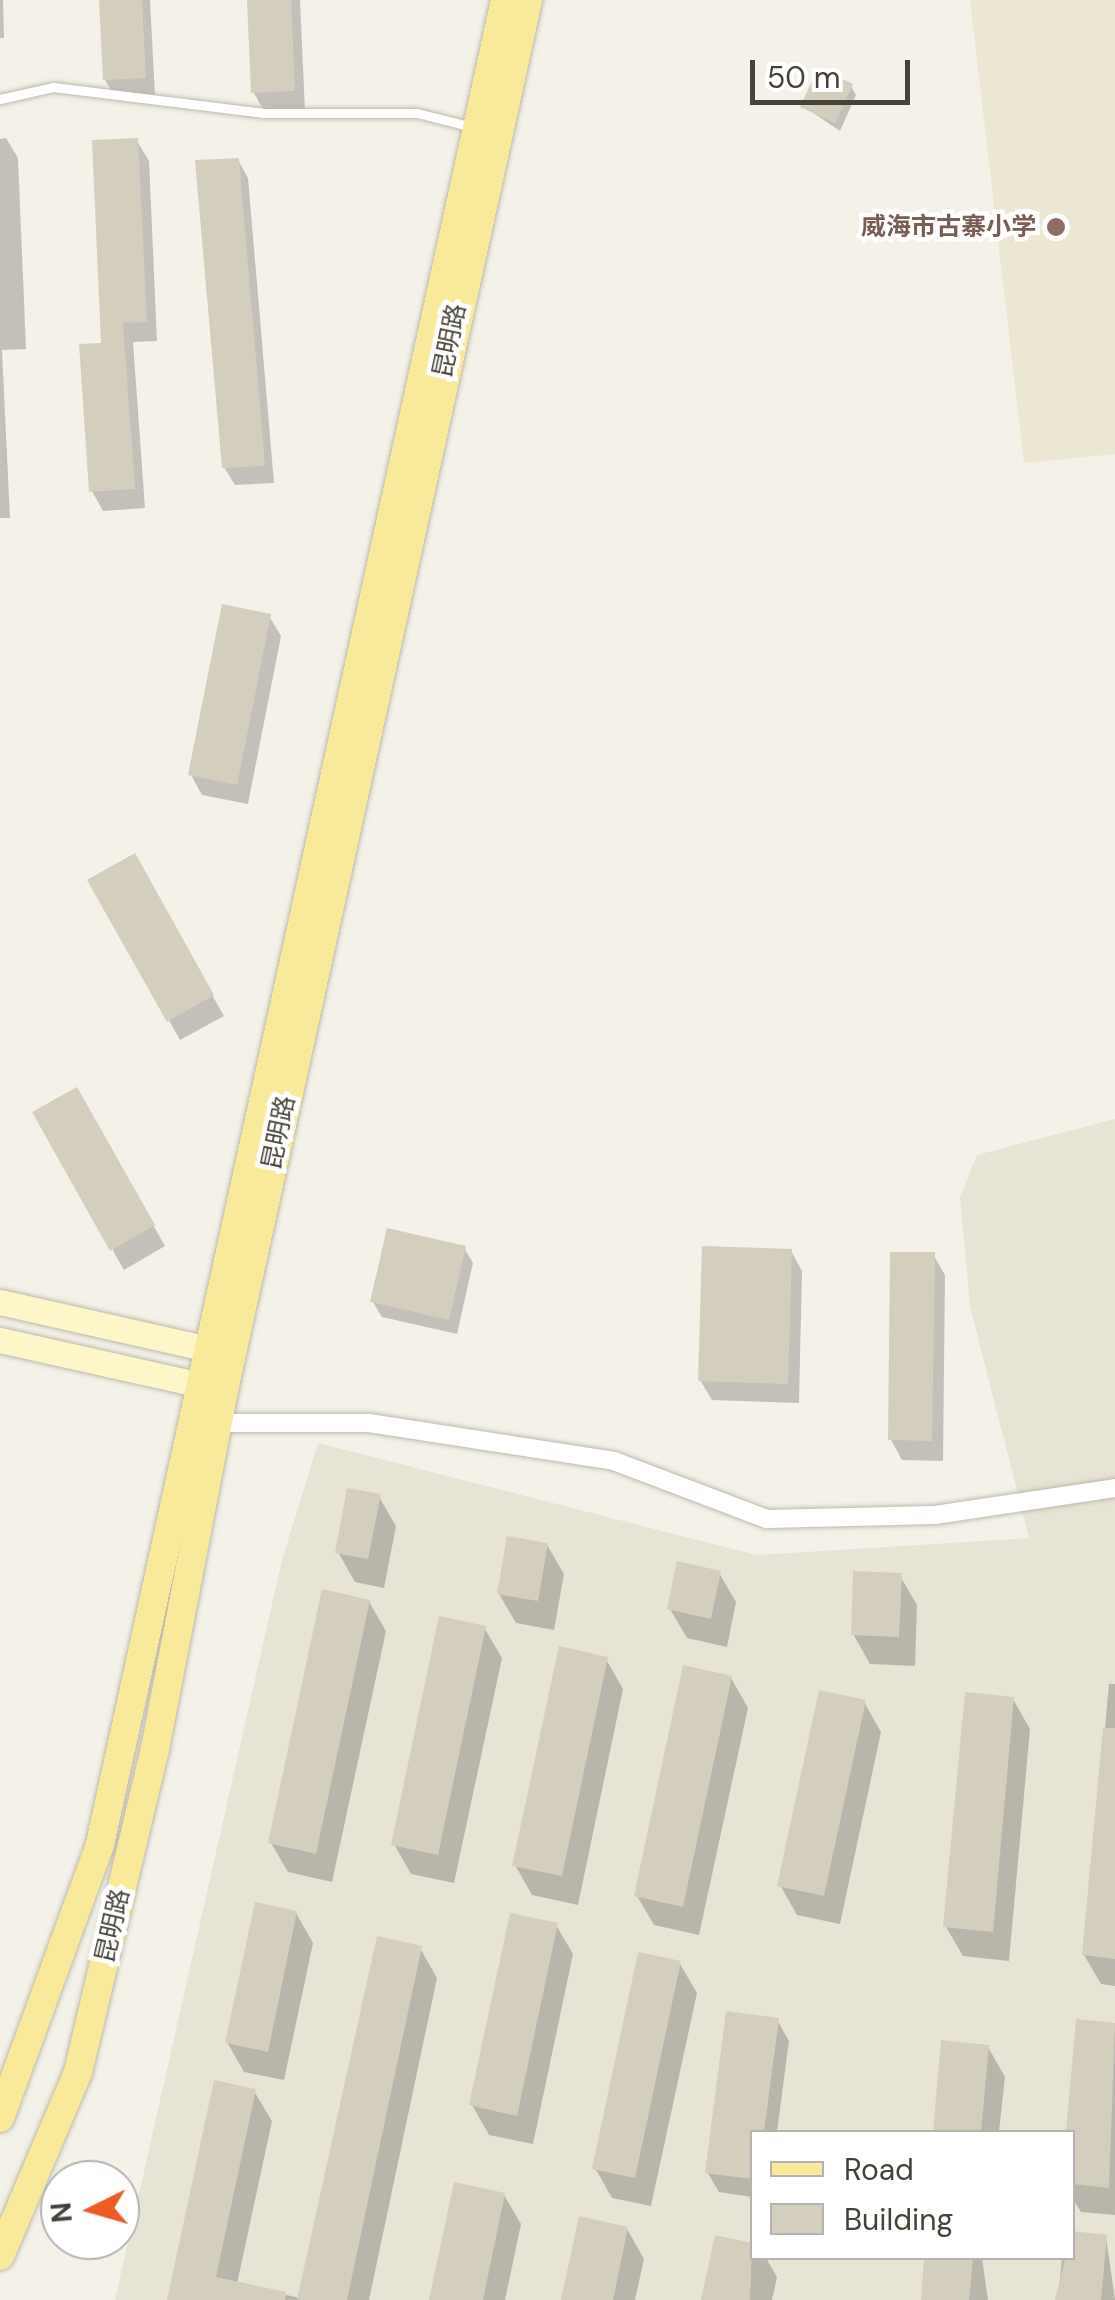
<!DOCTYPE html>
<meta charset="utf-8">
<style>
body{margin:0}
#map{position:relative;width:1115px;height:2300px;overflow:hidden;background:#f3f1e8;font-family:"DM Sans","Noto Sans SC",sans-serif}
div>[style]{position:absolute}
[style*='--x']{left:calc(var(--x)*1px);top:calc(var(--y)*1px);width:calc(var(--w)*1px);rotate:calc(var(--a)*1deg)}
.residential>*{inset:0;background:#e7e4d6}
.education>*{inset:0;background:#ebe7d3}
.shadow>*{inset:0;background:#0003}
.building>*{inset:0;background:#d4cebe}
.roads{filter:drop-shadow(0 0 2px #bebaab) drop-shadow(0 0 2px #bebaab)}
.service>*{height:9px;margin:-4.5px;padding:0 4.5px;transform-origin:4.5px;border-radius:4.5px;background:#fff}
.minor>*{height:18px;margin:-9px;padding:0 9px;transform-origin:9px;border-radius:9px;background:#fff}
.secondary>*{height:25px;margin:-12.5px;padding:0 12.5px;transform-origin:12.5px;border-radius:12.5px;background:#fcf6c9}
.primary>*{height:28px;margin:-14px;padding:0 14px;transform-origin:14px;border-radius:14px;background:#f9ea9b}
.dots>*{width:28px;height:28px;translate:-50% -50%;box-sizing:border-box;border:5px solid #fff;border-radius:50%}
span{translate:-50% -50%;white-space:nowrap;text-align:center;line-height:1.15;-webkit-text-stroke:9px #fff;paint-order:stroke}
.education-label{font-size:25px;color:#785e54;font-weight:700}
.right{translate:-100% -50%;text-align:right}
.street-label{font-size:25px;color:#464237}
.legend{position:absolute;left:750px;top:2130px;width:325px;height:130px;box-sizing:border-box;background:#fff;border:2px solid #b5b3af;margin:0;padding:12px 18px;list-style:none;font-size:30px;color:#464237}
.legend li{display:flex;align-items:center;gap:20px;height:50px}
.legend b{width:50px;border:2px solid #b5b3af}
.north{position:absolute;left:40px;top:2160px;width:100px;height:100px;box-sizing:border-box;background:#fff;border:2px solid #b5b3af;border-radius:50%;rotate:265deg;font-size:28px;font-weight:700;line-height:40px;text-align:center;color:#464237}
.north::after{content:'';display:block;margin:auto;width:35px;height:45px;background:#ee5b24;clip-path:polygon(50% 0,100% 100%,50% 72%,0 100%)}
.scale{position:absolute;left:750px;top:60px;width:160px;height:45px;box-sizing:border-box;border:5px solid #464237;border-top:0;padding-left:12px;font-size:30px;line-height:35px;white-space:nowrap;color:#464237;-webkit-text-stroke:8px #fff;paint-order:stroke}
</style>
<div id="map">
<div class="residential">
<div style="clip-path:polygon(evenodd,1115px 1119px,1115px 2300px,115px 2300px,282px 1560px,318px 1443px,756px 1555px,1029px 1538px,970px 1306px,960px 1197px,977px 1155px,1115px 1119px,752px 2132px,1072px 2132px,1072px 2258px,752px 2258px,752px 2132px)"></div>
</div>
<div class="education">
<div style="clip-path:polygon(970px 0,1115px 0,1115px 454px,1024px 463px)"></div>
</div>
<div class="shadow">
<div style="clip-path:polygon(0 0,3px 0,4px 38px,0 38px)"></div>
<div style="clip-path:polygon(101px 0,150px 0,155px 96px,116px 98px,105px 80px)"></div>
<div style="clip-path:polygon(250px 0,300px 0,305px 111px,265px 113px,254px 93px)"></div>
<div style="clip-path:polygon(851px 86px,856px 95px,840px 131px,803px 106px)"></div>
<div style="clip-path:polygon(6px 138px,18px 158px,26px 349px,2px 350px,10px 518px,0 518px,0 139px)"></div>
<div style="clip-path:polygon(137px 141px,149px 161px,157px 341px,133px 342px,145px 508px,103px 511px,92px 491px,104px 345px)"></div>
<div style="clip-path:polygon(238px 160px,248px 178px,274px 483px,235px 485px,224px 467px)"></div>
<div style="clip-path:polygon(269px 616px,281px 636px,248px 804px,202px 795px,191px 775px)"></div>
<div style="clip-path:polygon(134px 857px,224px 1016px,180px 1040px,91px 881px)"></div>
<div style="clip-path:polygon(76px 1090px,165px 1246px,124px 1270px,35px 1113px)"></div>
<div style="clip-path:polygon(464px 1248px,473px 1263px,457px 1334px,382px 1317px,373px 1302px)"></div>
<div style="clip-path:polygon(791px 1251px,802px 1271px,799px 1403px,712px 1400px,700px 1380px)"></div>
<div style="clip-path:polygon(933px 1254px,945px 1275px,943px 1461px,902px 1460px,891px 1440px)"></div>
<div style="clip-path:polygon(379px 1497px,396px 1526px,384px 1588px,355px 1582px,338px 1552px)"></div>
<div style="clip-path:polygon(547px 1545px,564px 1574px,554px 1630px,516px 1623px,499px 1594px)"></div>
<div style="clip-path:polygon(719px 1573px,736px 1602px,727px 1647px,687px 1638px,670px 1609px)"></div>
<div style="clip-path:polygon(900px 1576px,917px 1605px,915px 1666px,870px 1664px,853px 1634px)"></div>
<div style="clip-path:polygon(369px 1602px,386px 1631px,332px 1882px,288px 1872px,271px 1843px)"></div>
<div style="clip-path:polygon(485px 1629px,502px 1658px,454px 1883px,411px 1874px,394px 1844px)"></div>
<div style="clip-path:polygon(606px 1659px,623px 1689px,578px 1905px,532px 1895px,515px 1865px)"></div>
<div style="clip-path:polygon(731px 1678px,748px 1708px,699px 1935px,654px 1925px,637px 1896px)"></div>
<div style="clip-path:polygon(1109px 1684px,1115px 1684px,1115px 1986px,1101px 1984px,1084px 1955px)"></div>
<div style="clip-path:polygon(1013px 1699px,1030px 1729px,1009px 1961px,963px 1956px,946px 1927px)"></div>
<div style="clip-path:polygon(864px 1702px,881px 1732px,840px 1924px,797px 1915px,780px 1885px)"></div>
<div style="clip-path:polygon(296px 1913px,313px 1943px,284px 2080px,244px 2072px,227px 2042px)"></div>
<div style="clip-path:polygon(556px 1925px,573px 1954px,533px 2144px,489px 2135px,472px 2105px)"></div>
<div style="clip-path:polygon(420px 1948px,437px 1978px,369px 2300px,170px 2300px,254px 2091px,272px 2121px,237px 2284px,300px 2298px)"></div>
<div style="clip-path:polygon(680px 1964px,697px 1993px,651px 2206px,612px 2198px,595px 2168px)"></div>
<div style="clip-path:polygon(777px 2020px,789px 2041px,777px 2132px,752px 2132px,752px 2197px,719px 2192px,707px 2172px)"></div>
<div style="clip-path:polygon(1079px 2022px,1115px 2025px,1115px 2215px,1081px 2212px,1072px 2198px)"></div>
<div style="clip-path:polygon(944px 2043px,988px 2047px,1005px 2077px,999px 2132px,935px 2132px)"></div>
<div style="clip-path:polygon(504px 2195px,521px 2224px,505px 2300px,432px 2300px)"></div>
<div style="clip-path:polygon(627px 2229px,644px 2259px,635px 2300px,564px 2300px)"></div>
<div style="clip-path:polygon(1106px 2237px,1115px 2300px,1058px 2300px,1062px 2258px)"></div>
<div style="clip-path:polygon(717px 2238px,766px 2258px,777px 2277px,772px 2300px,704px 2300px)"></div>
<div style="clip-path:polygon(927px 2258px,982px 2258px,988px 2300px,923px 2300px)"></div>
</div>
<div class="building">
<div style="clip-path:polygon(99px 0,142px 0,146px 78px,103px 80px)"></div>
<div style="clip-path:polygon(247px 0,291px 0,295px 91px,251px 93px)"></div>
<div style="clip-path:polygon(818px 68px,853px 84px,835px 123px,800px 107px)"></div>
<div style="clip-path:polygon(138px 138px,147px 322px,123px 323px,135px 489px,89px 492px,79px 344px,101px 343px,92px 140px)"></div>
<div style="clip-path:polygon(239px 158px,265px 466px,222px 468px,195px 160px)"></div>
<div style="clip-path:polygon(222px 604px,271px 614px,237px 785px,188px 775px)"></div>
<div style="clip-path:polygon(135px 853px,214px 995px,167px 1022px,87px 880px)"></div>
<div style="clip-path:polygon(77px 1087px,155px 1225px,110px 1251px,32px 1112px)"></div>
<div style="clip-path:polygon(387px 1228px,466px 1246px,449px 1320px,370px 1302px)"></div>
<div style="clip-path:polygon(702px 1246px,792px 1249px,788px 1384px,698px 1381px)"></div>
<div style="clip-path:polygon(890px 1252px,935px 1252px,932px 1441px,888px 1440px)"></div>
<div style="clip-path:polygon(347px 1488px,381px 1494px,368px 1559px,335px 1553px)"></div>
<div style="clip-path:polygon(507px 1536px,548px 1543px,538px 1601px,497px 1594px)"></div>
<div style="clip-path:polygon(677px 1561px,721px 1571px,711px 1619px,667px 1609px)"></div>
<div style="clip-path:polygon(853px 1571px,902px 1573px,899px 1637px,851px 1635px)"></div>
<div style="clip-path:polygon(322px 1589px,370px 1600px,316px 1854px,268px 1843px)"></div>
<div style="clip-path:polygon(439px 1616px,486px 1626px,438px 1855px,391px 1845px)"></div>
<div style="clip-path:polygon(559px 1646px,608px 1657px,562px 1876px,512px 1866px)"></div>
<div style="clip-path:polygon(683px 1665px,732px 1676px,683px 1907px,634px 1896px)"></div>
<div style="clip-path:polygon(819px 1690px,866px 1700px,824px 1896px,777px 1886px)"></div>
<div style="clip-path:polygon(965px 1692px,1014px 1697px,993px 1932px,943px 1927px)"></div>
<div style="clip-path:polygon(1103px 1728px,1115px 1728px,1115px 1959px,1082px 1955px)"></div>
<div style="clip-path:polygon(255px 1902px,297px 1911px,268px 2052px,225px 2043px)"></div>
<div style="clip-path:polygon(510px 1913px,558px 1923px,517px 2116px,469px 2105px)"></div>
<div style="clip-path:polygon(377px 1936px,422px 1946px,347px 2300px,297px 2300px)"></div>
<div style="clip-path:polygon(638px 1952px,681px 1961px,635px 2178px,592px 2169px)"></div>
<div style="clip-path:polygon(726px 2011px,779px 2018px,764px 2132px,752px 2132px,752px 2179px,705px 2173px)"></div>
<div style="clip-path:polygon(1076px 2019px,1115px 2023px,1109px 2188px,1072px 2184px,1066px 2132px)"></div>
<div style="clip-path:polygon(941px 2040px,989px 2045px,981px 2132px,933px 2132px)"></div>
<div style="clip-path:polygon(214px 2080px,256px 2089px,216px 2277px,286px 2292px,285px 2300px,167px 2300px)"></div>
<div style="clip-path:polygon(454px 2182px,505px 2193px,483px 2300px,429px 2300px)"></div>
<div style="clip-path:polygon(579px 2216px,628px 2227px,613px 2300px,561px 2300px)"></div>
<div style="clip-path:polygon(1072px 2231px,1107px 2235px,1101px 2300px,1055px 2300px)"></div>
<div style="clip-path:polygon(715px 2235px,752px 2243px,750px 2300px,701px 2300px)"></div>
<div style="clip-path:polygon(924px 2258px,973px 2258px,969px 2300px,921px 2300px)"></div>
</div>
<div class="roads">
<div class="service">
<div style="--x:0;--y:99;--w:54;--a:-12.8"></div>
<div style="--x:53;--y:87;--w:213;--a:7"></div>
<div style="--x:264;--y:113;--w:153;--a:0"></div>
<div style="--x:417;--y:113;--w:58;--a:14"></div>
</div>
<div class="minor">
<div style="--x:208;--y:1423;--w:161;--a:0"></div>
<div style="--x:369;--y:1423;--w:248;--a:8.8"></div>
<div style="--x:614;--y:1461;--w:164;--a:20.8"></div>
<div style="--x:767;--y:1519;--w:168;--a:-1.4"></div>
<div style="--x:935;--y:1515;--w:182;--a:-8.5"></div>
</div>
<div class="secondary">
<div style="--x:0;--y:1302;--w:233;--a:12.7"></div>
<div style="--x:0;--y:1340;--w:225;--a:12.6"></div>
</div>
<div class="primary">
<div style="--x:0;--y:2118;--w:292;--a:-69.9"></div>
<div style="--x:100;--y:1844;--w:1888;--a:-77.61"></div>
<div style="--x:0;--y:2256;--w:200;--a:-67"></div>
<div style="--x:78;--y:2072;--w:332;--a:-76.6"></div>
<div style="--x:155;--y:1749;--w:366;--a:-79.1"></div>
<div style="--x:224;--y:1390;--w:1423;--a:-77.66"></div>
</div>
</div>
<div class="dots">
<div style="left:1056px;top:227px;background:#8d6e63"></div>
</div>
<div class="education-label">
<span class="right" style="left:1036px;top:227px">威海市古寨小学</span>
</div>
<div class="street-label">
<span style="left:450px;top:341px;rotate:-78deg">昆明路</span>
<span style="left:279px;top:1133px;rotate:-78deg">昆明路</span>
<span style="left:113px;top:1926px;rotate:-77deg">昆明路</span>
</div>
<ul class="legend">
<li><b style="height:12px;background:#f9ea9b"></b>Road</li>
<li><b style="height:28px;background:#d4cebe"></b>Building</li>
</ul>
<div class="north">N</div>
<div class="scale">50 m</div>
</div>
